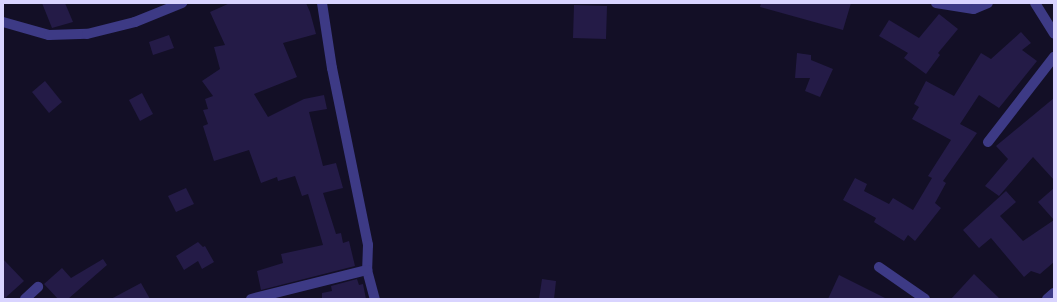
<!DOCTYPE html>
<style>
body{margin:0}
#map{position:relative;width:1057px;height:302px;overflow:hidden;background:#130f26;font-family:"Archivo Narrow",sans-serif}
div>[style]{position:absolute}
[style*='--x']{left:calc(var(--x)*1px);top:calc(var(--y)*1px);width:calc(var(--w)*1px);rotate:calc(var(--a)*1deg)}
.building>*{inset:0;background:#241b47}
.minor>*{height:10px;margin:-5px;padding:0 5px;transform-origin:5px;border-radius:5px;background:#3d3a85}
span{translate:-50% -50%;white-space:nowrap;text-align:center;line-height:1.15;-webkit-text-stroke:3.5px #130f26;paint-order:stroke}
.frame{position:absolute;inset:0;border:4px solid #d9d4ff;pointer-events:none}
</style>
<div id="map">
<div class="building">
<div style="clip-path:polygon(42px 3px,65px 3px,73px 22px,52px 28px)"></div>
<div style="clip-path:polygon(230px 3px,306px 3px,310px 12px,316px 34px,283px 43px,297px 77px,254px 94px,268px 117px,304px 99px,324px 95px,327px 109px,309px 112px,323px 166px,336px 163px,343px 188px,323px 193px,336px 234px,341px 233px,343px 243px,349px 241px,355px 266px,261px 290px,257px 271px,283px 263px,281px 254px,323px 245px,308px 194px,302px 196px,295px 176px,278px 181px,277px 177px,261px 183px,249px 150px,214px 161px,203px 126px,208px 124px,203px 110px,208px 109px,205px 99px,213px 96px,202px 81px,220px 69px,214px 47px,225px 45px,210px 12px)"></div>
<div style="clip-path:polygon(761px 3px,851px 3px,843px 30px,760px 7px)"></div>
<div style="clip-path:polygon(574px 5px,607px 6px,606px 39px,573px 38px)"></div>
<div style="clip-path:polygon(939px 14px,958px 29px,938px 53px,940px 55px,926px 74px,904px 58px,908px 53px,879px 36px,889px 20px,919px 38px)"></div>
<div style="clip-path:polygon(1021px 32px,1031px 43px,1022px 50px,1037px 61px,999px 108px,979px 95px,960px 124px,977px 133px,943px 181px,946px 183px,935px 203px,941px 208px,915px 241px,908px 235px,904px 241px,874px 222px,876px 218px,843px 200px,855px 178px,867px 184px,864px 191px,889px 204px,893px 198px,913px 210px,932px 178px,928px 176px,951px 140px,912px 119px,919px 107px,914px 104px,926px 81px,954px 96px,981px 53px,991px 59px)"></div>
<div style="clip-path:polygon(169px 35px,174px 48px,153px 55px,149px 42px)"></div>
<div style="clip-path:polygon(797px 53px,811px 55px,811px 60px,833px 69px,820px 97px,805px 91px,810px 78px,795px 78px)"></div>
<div style="clip-path:polygon(45px 81px,62px 102px,49px 113px,32px 92px)"></div>
<div style="clip-path:polygon(142px 93px,153px 114px,140px 121px,129px 100px)"></div>
<div style="clip-path:polygon(1054px 98px,1054px 180px,1033px 157px,999px 196px,985px 186px,1008px 159px,996px 146px)"></div>
<div style="clip-path:polygon(186px 188px,194px 204px,176px 212px,168px 196px)"></div>
<div style="clip-path:polygon(1054px 188px,1054px 220px,1038px 202px)"></div>
<div style="clip-path:polygon(1006px 191px,1016px 202px,1000px 216px,1023px 241px,1054px 220px,1054px 262px,1040px 274px,1031px 271px,1024px 277px,991px 238px,979px 248px,963px 230px)"></div>
<div style="clip-path:polygon(198px 242px,203px 247px,205px 246px,214px 262px,202px 269px,198px 261px,184px 270px,176px 256px)"></div>
<div style="clip-path:polygon(3px 259px,24px 281px,4px 299px,3px 299px)"></div>
<div style="clip-path:polygon(103px 259px,107px 265px,68px 299px,58px 299px,44px 284px,62px 268px,71px 278px)"></div>
<div style="clip-path:polygon(974px 274px,1000px 299px,951px 299px)"></div>
<div style="clip-path:polygon(839px 275px,887px 299px,828px 299px)"></div>
<div style="clip-path:polygon(357px 279px,359px 285px,363px 284px,366px 299px,322px 299px,322px 293px,332px 291px,331px 286px)"></div>
<div style="clip-path:polygon(542px 279px,556px 281px,554px 299px,539px 299px)"></div>
<div style="clip-path:polygon(141px 283px,150px 299px,111px 299px)"></div>
</div>
<div class="minor">
<div style="--x:322;--y:3;--w:66;--a:81.3"></div>
<div style="--x:332;--y:68;--w:181;--a:78.5"></div>
<div style="--x:368;--y:245;--w:25;--a:92"></div>
<div style="--x:367;--y:270;--w:30;--a:75"></div>
<div style="--x:936;--y:3;--w:38;--a:9"></div>
<div style="--x:974;--y:9;--w:15;--a:-23"></div>
<div style="--x:1035;--y:3;--w:36;--a:58"></div>
<div style="--x:3;--y:22;--w:48;--a:15.8"></div>
<div style="--x:49;--y:35;--w:38;--a:-2"></div>
<div style="--x:87;--y:34;--w:49;--a:-14"></div>
<div style="--x:135;--y:22;--w:51;--a:-22"></div>
<div style="--x:988;--y:142;--w:108;--a:-52.2"></div>
<div style="--x:879;--y:267;--w:56;--a:34.8"></div>
<div style="--x:25;--y:299;--w:18;--a:-43"></div>
<div style="--x:251;--y:299;--w:120;--a:-14"></div>
<div style="--x:1047;--y:299;--w:9;--a:-41"></div>
</div>
<div class="frame"></div>
</div>
